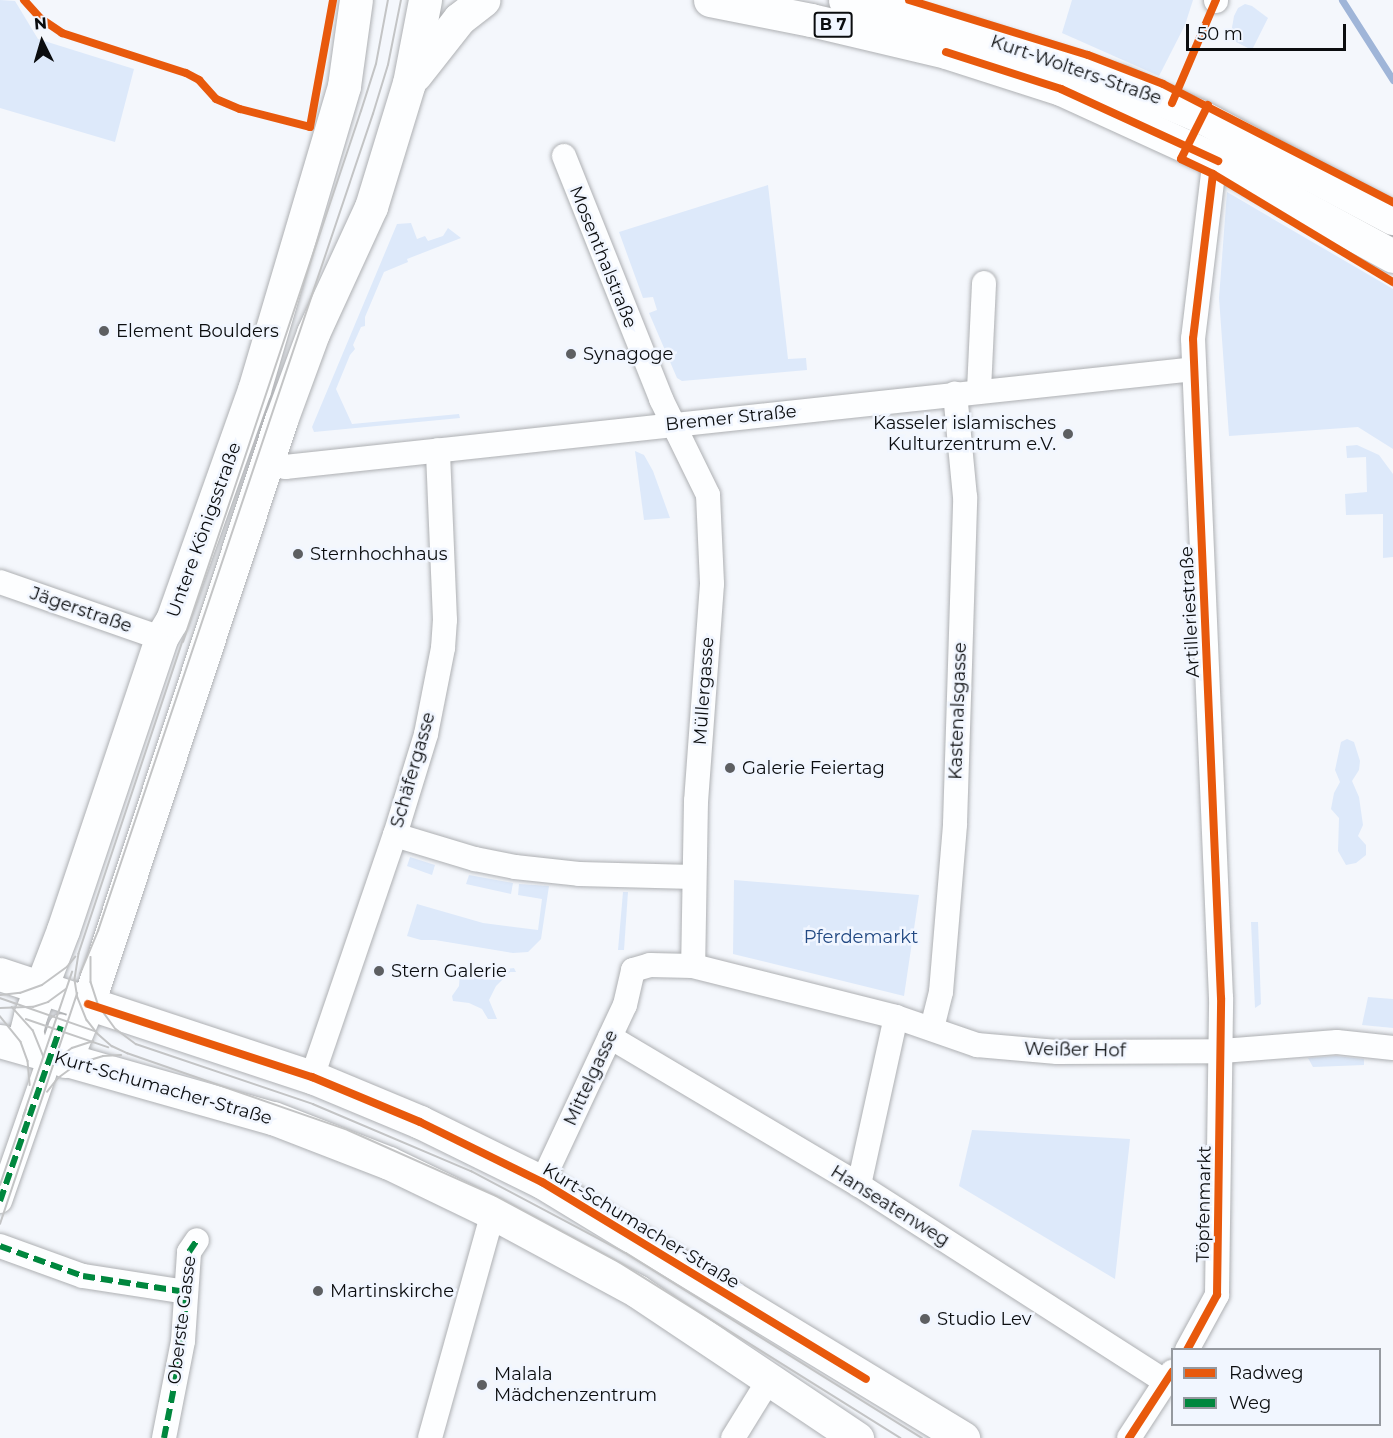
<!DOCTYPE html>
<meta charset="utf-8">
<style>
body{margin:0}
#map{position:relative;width:1393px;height:1438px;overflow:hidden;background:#f4f7fc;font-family:Montserrat,sans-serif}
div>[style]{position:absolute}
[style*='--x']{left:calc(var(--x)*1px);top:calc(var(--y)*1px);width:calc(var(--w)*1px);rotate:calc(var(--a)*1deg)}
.green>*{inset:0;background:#dde9fa}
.stream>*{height:7px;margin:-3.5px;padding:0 3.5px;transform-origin:3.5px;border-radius:3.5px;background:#9fb5d8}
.roads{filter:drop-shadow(0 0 2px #aeb0b3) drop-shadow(0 0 2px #aeb0b3)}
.street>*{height:24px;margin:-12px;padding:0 12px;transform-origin:12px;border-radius:12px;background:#fdfeff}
.secondary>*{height:33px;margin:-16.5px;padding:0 16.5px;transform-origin:16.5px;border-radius:16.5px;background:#fdfeff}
.primary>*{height:33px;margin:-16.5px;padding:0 16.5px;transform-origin:16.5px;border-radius:16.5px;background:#fdfeff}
.tram>*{height:1.5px;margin:-0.75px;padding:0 0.75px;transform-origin:0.75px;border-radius:0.75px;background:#c3c4c5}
.quiet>*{height:6px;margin-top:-3px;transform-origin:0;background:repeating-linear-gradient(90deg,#00873e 0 12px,transparent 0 18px)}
.cycleway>*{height:8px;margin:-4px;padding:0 4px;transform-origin:4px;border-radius:4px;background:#e8590c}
.dots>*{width:16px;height:16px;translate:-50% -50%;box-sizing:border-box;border:3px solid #f1f6ff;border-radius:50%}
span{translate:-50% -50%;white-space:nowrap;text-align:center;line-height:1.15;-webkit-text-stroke:5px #f1f6ff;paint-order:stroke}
.shield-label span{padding:2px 4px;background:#f1f6ff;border:2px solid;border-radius:4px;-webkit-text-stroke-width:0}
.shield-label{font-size:16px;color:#0b0d0f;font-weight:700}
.street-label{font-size:18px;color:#0b0d0f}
.poi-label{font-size:18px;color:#0b0d0f}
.left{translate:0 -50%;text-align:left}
.right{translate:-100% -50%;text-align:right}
.park-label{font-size:18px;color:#224983}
.legend{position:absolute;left:1171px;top:1348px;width:210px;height:78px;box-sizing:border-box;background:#f1f6ff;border:2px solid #95999f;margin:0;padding:8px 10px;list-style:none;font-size:18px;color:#0b0d0f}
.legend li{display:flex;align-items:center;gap:12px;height:30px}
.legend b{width:30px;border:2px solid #95999f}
.north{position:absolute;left:12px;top:12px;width:60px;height:60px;-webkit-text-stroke:4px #f1f6ff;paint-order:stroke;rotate:355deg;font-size:16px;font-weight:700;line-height:24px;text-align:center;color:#0b0d0f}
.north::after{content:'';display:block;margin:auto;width:21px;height:27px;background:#0b0d0f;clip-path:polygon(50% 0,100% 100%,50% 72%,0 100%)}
.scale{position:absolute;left:1186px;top:24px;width:160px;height:27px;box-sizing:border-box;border:3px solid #0b0d0f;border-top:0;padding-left:8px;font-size:18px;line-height:21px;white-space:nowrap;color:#0b0d0f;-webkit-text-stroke:4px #f1f6ff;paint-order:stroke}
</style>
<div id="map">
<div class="green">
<div style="clip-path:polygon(0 0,15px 1px,38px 39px,134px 69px,115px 142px,0 108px)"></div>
<div style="clip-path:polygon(1072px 0,1193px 0,1185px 25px,1159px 76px,1062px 33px)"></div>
<div style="clip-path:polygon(1245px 4px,1252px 6px,1268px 18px,1252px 50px,1230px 39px,1234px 16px,1238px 8px)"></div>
<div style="clip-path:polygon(768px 185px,788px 359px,806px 358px,807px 370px,682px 381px,677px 378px,649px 313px,657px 310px,653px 297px,643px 298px,619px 232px)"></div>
<div style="clip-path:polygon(1227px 192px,1393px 289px,1393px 449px,1358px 427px,1229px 436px,1219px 298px)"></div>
<div style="clip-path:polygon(411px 223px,417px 239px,425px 236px,428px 241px,443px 236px,448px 228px,461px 238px,407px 259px,408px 262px,384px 272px,365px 317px,365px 326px,361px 327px,353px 345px,355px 349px,350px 355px,336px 389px,352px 424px,459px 414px,460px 418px,314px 432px,312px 427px,397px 224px)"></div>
<div style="clip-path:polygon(1357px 445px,1379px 455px,1393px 474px,1393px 557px,1383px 558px,1383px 514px,1346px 515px,1345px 494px,1367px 492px,1366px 457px,1347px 458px,1346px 446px)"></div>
<div style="clip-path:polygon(635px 451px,644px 455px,653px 471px,670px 518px,644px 520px)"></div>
<div style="clip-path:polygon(1347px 739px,1354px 742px,1360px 761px,1359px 770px,1352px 781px,1359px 797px,1363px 825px,1358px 836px,1366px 845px,1366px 855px,1356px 863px,1346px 865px,1338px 851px,1339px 818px,1331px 809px,1334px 793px,1340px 782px,1335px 770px,1341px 742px)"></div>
<div style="clip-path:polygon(410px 857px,435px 865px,432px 875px,407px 866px)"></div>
<div style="clip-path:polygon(469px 875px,513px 883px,511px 894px,466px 884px)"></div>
<div style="clip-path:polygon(734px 880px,919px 895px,904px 996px,733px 954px)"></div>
<div style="clip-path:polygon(519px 884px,549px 886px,541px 939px,528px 952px,513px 953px,435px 940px,421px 940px,407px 936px,417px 904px,483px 923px,538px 930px,542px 899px,518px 895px)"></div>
<div style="clip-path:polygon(623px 892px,628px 892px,624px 950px,618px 950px)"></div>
<div style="clip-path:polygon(1251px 922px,1258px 922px,1261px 1004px,1255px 1008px)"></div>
<div style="clip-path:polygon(514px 968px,516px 972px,510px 972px,496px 986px,489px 1000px,497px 1019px,488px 1019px,482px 1009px,469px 1003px,453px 1001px,452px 996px,459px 986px,460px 973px,466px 971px,481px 979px,500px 980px,507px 969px)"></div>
<div style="clip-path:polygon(1368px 997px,1393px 999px,1393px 1028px,1362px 1025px)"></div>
<div style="clip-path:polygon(1336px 1056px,1364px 1059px,1364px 1065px,1313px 1067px,1308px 1058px)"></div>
<div style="clip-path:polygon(972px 1130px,1130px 1139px,1115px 1279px,959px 1186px)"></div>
</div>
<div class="stream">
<div style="--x:1342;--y:0;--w:95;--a:57.5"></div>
</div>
<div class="roads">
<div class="street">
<div style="--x:1216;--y:1;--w:1;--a:-90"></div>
<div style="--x:564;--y:156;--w:262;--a:68.2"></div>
<div style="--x:661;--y:399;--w:107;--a:63.9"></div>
<div style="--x:708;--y:495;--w:89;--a:87.4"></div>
<div style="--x:712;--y:584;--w:218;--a:94.2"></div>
<div style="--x:696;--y:801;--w:165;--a:91"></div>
<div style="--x:979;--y:390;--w:107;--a:-87.3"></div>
<div style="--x:268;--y:462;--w:18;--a:16"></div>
<div style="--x:285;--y:467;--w:914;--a:-6.15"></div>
<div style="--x:0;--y:582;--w:170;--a:19.2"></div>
<div style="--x:395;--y:835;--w:84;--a:16.7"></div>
<div style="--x:475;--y:859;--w:41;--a:11.3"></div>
<div style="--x:515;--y:867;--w:64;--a:6.2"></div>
<div style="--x:579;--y:874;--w:115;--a:1.5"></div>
<div style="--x:932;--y:1028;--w:37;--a:-76"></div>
<div style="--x:941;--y:992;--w:169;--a:-85.2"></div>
<div style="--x:955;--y:824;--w:327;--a:-88.2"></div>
<div style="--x:965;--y:497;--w:104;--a:-95.5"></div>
<div style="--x:610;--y:1037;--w:290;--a:30.7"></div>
<div style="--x:859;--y:1185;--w:365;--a:32.7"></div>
<div style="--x:312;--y:1077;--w:256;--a:-71.1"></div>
<div style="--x:395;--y:835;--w:106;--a:-72.9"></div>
<div style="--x:426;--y:734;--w:88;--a:-78.8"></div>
<div style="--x:443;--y:648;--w:28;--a:-86"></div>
<div style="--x:445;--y:620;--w:170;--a:-92.4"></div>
<div style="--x:542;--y:1182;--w:195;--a:-64.9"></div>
<div style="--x:625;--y:1005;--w:36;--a:-77"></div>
<div style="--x:633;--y:970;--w:18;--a:-16"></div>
<div style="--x:650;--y:965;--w:43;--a:1.3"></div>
<div style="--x:693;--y:966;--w:209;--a:14.1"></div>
<div style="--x:896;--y:1017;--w:86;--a:19.1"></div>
<div style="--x:977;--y:1045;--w:80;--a:5"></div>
<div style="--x:1057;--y:1052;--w:165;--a:-0.3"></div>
<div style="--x:1222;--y:1051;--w:115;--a:-4.5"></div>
<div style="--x:1337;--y:1042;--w:56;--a:6.1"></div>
<div style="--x:859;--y:1185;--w:172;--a:-77.6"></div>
<div style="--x:0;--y:1201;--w:185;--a:-70.8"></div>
<div style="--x:0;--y:1246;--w:88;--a:19.9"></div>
<div style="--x:83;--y:1276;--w:104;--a:8.8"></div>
<div style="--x:1187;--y:1350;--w:63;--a:-61.4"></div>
<div style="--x:1217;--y:1295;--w:297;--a:-89.2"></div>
<div style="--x:1221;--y:998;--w:660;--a:-92.43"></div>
<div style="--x:1193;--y:339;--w:166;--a:-83.1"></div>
<div style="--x:1213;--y:174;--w:30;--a:-66"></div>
<div style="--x:164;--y:1438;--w:99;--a:-78.9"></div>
<div style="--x:183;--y:1341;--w:89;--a:-86.1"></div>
<div style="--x:189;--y:1252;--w:14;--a:-56"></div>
<div style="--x:430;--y:1438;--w:234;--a:-74.4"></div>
<div style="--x:733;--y:1438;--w:70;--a:-58.3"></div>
<div style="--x:1129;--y:1438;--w:79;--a:-56.9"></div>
</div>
<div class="secondary">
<div style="--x:415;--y:75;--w:71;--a:-51.8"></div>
<div style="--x:459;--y:19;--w:31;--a:-38"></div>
<div style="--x:0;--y:974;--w:329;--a:18.3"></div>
<div style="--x:312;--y:1077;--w:117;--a:22.6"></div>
<div style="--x:420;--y:1122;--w:136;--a:26.2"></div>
<div style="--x:542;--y:1182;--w:493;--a:31.3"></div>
<div style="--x:0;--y:1041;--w:284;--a:15.8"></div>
<div style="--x:273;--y:1118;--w:124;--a:21.2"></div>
<div style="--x:389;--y:1163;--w:115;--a:25.7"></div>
<div style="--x:493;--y:1213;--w:164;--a:28.4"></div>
<div style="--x:637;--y:1291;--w:265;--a:33.8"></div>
<div style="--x:32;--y:1050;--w:19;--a:-108"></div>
<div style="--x:26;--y:1032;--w:16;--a:-76"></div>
<div style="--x:30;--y:1016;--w:92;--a:-69"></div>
<div style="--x:63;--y:930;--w:308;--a:-71.4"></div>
<div style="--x:161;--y:638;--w:21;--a:-59"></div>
<div style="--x:172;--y:620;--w:244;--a:-70.4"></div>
<div style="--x:254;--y:390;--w:317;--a:-73.5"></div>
<div style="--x:344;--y:86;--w:87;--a:-82.1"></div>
<div style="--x:65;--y:1061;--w:61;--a:-68"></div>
<div style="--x:88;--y:1004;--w:615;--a:-71.71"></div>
<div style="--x:281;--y:420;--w:93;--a:-69.8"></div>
<div style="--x:313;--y:333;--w:139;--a:-65.3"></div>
<div style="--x:371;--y:207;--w:130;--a:-73"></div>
<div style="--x:409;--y:83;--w:85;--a:-79.1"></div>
</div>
<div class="primary">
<div style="--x:710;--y:0;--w:103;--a:11.2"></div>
<div style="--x:811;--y:20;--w:139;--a:13.3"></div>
<div style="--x:946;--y:52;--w:121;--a:17.8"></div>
<div style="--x:1061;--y:89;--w:173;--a:24.6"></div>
<div style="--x:1218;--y:161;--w:199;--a:28.5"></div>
<div style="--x:845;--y:0;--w:121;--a:15.3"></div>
<div style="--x:962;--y:32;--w:166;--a:17.6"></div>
<div style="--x:1120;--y:82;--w:89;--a:23.1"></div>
<div style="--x:1202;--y:117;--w:216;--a:27.9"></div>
</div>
</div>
<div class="tram">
<div style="--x:185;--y:635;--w:336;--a:108.4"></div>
<div style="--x:79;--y:954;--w:26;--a:99"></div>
<div style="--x:75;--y:980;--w:18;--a:81"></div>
<div style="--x:78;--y:998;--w:24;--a:68"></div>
<div style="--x:87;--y:1020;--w:16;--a:52"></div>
<div style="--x:97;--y:1033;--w:20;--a:41"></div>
<div style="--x:112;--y:1046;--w:17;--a:25"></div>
<div style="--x:127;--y:1053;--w:234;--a:19.2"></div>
<div style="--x:348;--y:1130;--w:162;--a:24"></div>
<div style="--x:496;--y:1196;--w:140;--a:28.2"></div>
<div style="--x:619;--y:1262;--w:332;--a:32"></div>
<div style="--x:183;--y:642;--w:560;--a:-71.47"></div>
<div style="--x:361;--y:111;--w:49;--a:-72.3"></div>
<div style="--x:376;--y:64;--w:65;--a:-79.4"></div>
<div style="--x:91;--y:957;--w:25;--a:90"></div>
<div style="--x:91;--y:982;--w:25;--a:72"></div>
<div style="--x:99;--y:1006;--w:29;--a:54"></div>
<div style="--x:116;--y:1029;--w:25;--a:37"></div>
<div style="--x:136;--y:1044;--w:187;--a:18.7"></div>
<div style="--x:313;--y:1104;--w:172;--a:23"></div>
<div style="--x:471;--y:1171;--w:175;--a:27.9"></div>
<div style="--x:626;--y:1253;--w:349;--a:32"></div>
<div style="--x:80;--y:974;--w:47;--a:-67.3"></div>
<div style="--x:98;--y:931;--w:862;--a:-71.4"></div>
<div style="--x:373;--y:114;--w:51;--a:-73"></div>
<div style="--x:388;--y:65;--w:66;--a:-78.7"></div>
<div style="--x:0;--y:995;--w:20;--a:-6"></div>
<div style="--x:20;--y:993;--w:23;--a:-20"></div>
<div style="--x:42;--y:985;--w:31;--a:-36"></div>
<div style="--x:67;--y:967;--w:13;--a:-51"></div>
<div style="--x:0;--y:998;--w:101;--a:19.2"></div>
<div style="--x:12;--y:1007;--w:31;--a:48"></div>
<div style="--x:33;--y:1030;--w:29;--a:68"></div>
<div style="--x:0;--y:1008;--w:33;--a:-2"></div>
<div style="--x:33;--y:1007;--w:16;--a:-18"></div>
<div style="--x:48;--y:1002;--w:22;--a:-36"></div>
<div style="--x:0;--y:1016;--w:33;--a:51"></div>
<div style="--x:21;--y:1042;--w:20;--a:70"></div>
<div style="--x:28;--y:1061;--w:24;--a:85"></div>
<div style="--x:26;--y:1019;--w:87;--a:18.9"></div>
<div style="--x:54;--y:1061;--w:22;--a:-36"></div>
<div style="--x:72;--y:1048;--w:22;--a:-18"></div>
<div style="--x:47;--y:1092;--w:18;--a:-52"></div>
<div style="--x:58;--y:1078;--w:24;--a:-36"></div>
<div style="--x:77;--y:1064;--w:27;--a:-17"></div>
<div style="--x:103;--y:1056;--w:18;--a:-3"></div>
<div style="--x:23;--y:1117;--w:153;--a:-71.3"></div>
<div style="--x:0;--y:1185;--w:80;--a:-71.1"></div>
<div style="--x:0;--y:1224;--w:243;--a:-71.5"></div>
</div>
<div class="quiet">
<div style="--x:0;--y:1201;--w:185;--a:-70.8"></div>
<div style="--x:0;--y:1246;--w:88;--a:19.9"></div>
<div style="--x:83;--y:1276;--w:104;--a:8.8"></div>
<div style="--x:164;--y:1438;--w:99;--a:-78.9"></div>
<div style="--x:183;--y:1341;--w:89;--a:-86.1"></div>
<div style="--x:189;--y:1252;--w:14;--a:-56"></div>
</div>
<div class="cycleway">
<div style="--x:24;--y:0;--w:24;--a:48"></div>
<div style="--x:40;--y:18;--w:27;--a:34"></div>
<div style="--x:62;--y:33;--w:130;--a:17.9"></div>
<div style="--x:186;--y:73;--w:15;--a:28"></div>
<div style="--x:199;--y:80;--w:25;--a:48"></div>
<div style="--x:216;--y:99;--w:26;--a:23"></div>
<div style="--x:240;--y:109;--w:72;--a:14.4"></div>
<div style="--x:310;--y:127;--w:129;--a:-79.7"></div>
<div style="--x:909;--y:0;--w:187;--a:17.1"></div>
<div style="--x:1088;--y:55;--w:80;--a:21.1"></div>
<div style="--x:1163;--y:84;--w:259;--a:27.2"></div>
<div style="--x:946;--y:52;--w:121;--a:17.8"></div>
<div style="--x:1061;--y:89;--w:173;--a:24.6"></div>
<div style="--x:1172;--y:103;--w:112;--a:-66.9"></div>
<div style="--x:1208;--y:105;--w:60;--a:116.6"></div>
<div style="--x:1181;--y:159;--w:35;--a:25"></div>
<div style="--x:1213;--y:174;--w:210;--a:31"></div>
<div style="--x:88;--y:1004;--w:236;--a:18.1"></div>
<div style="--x:312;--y:1077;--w:117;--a:22.6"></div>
<div style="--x:420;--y:1122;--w:136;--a:26.2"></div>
<div style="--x:542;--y:1182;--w:379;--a:31.3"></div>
<div style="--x:1187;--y:1350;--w:63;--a:-61.4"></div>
<div style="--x:1217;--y:1295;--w:297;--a:-89.2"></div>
<div style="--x:1221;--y:998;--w:660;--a:-92.43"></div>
<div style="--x:1193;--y:339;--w:166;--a:-83.1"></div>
<div style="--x:1129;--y:1438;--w:79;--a:-56.9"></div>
</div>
<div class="dots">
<div style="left:104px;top:331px;background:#5d5f62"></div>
<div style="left:571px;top:354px;background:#5d5f62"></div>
<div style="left:1068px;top:434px;background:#5d5f62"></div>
<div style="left:298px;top:554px;background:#5d5f62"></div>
<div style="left:730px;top:768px;background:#5d5f62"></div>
<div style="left:379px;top:971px;background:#5d5f62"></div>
<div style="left:318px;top:1291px;background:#5d5f62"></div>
<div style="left:925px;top:1319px;background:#5d5f62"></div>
<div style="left:482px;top:1385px;background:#5d5f62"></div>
</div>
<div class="shield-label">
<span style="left:833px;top:25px">B 7</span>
</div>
<div class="street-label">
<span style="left:1076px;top:70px;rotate:19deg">Kurt-Wolters-Straße</span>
<span style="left:603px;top:257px;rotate:68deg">Mosenthalstraße</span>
<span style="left:731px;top:418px;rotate:-6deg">Bremer Straße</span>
<span style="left:204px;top:530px;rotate:-70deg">Untere Königsstraße</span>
<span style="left:81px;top:610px;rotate:19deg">Jägerstraße</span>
<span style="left:1190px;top:612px;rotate:-93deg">Artilleriestraße</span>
<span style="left:704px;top:691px;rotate:-86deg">Müllergasse</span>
<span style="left:958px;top:711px;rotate:-88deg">Kastenalsgasse</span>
<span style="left:413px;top:770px;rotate:-74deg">Schäfergasse</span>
<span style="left:1075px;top:1050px;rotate:1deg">Weißer Hof</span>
<span style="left:591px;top:1078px;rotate:-65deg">Mittelgasse</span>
<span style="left:163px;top:1088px;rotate:16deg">Kurt-Schumacher-Straße</span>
<span style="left:1204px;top:1204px;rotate:-89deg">Töpfenmarkt</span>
<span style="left:890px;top:1206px;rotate:32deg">Hanseatenweg</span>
<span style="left:641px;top:1226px;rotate:31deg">Kurt-Schumacher-Straße</span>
<span style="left:182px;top:1320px;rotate:-83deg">Oberste Gasse</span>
</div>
<div class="poi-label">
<span class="left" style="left:116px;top:331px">Element Boulders</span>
<span class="left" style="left:583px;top:354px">Synagoge</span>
<span class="right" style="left:1056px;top:434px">Kasseler islamisches<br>Kulturzentrum e.V.</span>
<span class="left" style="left:310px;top:554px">Sternhochhaus</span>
<span class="left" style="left:742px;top:768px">Galerie Feiertag</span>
<span class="left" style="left:391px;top:971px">Stern Galerie</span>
<span class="left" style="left:330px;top:1291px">Martinskirche</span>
<span class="left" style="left:937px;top:1319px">Studio Lev</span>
<span class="left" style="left:494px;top:1385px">Malala<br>Mädchenzentrum</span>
</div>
<div class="park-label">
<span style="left:861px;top:937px">Pferdemarkt</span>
</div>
<ul class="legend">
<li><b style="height:8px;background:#e8590c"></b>Radweg</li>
<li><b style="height:8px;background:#00873e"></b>Weg</li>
</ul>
<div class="north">N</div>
<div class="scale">50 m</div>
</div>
